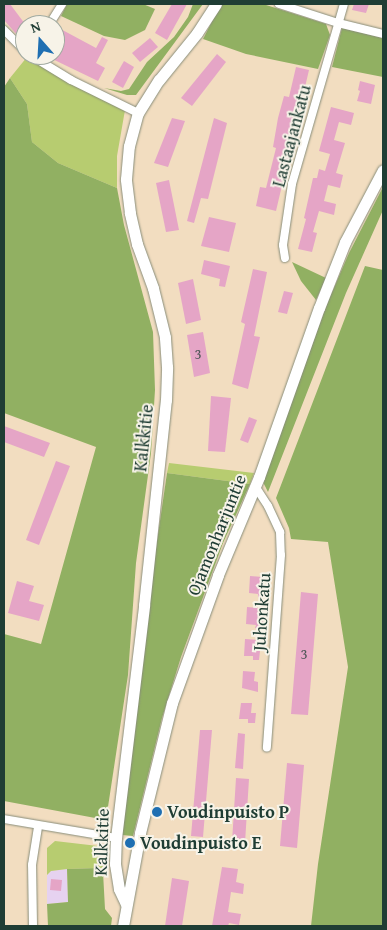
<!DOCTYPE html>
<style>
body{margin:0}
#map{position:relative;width:387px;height:930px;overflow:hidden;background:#f2ddc0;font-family:"Gentium Book Plus",serif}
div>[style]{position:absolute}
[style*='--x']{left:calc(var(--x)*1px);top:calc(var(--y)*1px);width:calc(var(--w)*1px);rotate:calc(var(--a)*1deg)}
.built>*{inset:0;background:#e6d2f0}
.green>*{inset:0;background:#b7cc70}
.forest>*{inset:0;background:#91b062}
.building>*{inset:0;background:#e5a5c6}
.roads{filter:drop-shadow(0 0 1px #888d7a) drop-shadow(0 0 1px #888d7a)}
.street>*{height:8px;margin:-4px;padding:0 4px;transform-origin:4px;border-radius:4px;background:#fff}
.secondary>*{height:11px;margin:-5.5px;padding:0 5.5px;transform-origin:5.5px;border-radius:5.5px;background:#fff}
.dots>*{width:14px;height:14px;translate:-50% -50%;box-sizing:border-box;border:2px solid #f7f3e8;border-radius:50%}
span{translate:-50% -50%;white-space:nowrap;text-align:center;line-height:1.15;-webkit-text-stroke:4px #f7f3e8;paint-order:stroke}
.number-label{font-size:15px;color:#505758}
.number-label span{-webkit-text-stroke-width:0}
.street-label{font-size:18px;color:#1f3d34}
.poi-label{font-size:18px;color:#1f3d34;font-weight:700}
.left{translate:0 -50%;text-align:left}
.frame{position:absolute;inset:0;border:5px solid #1f3d34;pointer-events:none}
.north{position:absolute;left:15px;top:15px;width:50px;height:50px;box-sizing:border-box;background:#f7f3e8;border:1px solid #a1aaa0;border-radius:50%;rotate:341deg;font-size:14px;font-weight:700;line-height:20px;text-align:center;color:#1f3d34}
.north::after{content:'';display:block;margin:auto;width:18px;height:22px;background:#1f6fb2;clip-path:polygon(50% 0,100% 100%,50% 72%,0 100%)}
</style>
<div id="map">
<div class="built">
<div style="clip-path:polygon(67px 869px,68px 902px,47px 904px,47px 875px,51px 871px)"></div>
</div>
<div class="green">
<div style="clip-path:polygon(27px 57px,125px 110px,117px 156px,117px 188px,58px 163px,32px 142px,27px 104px,10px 78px)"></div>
<div style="clip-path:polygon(169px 463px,254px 473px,250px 484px,167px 473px)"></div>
<div style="clip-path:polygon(55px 841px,98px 846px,102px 852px,103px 872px,98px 868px,67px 869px,51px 871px,47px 875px,47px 848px)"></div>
</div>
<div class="forest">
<div style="clip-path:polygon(67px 4px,143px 4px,155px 9px,145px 30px,125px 40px,104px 36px,61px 16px)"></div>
<div style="clip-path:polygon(193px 4px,203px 4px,136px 95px,127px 95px,104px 88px,121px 91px,129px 89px,147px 62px,174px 37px,188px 17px)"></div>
<div style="clip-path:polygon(221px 4px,263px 4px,326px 24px,330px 35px,318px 69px,246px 54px,203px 39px)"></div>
<div style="clip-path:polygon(342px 28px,383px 38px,383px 77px,332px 67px)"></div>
<div style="clip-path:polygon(10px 78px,27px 104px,32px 142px,58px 163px,117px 188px,124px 225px,153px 332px,155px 390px,151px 453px,136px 563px,128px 675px,106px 820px,4px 801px,4px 634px,41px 644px,96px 447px,4px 413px,4px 87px)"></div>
<div style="clip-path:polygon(383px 187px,383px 210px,346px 293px,268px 492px,263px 482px,265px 473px,327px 304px,349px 253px)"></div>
<div style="clip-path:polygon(292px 262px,326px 278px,316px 300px,301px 281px)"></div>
<div style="clip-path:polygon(365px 266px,383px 270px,383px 926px,311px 926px,318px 864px,348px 667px,328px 542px,291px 539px,289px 528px,276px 498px)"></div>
<div style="clip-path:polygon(167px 473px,250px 484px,223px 543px,181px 657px,162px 718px,133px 836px,122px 835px,153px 569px)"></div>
<div style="clip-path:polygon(98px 868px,103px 872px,105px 909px,112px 918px,111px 926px,48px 926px,47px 904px,68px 902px,67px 869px)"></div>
</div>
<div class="building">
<div style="clip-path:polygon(4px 4px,10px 4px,25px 24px,25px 33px,19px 37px,4px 20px)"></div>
<div style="clip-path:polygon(172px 4px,187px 4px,167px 40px,155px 33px)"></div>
<div style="clip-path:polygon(354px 4px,369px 4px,366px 13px,352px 10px)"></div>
<div style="clip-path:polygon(55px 26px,96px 48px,102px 37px,108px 40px,96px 63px,105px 68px,98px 81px,44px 55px,55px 55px)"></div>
<div style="clip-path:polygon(150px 38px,158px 47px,140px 62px,132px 53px)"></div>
<div style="clip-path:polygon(217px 54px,226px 62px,192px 106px,181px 98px)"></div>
<div style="clip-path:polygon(124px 61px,134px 67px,123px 88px,112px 82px)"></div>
<div style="clip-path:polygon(296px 67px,309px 70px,276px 211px,256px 206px,260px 187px,266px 188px,276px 148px,273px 147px,278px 118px,284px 96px,289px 97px)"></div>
<div style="clip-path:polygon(360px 81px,375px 85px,371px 104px,357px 101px,360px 91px,358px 90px)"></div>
<div style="clip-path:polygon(331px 107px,354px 113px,351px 125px,339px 122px,334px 140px,345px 143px,336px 173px,343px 175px,340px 188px,328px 185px,324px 201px,336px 204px,334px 215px,319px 211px,313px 232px,317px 233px,312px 252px,298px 249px,306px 219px,304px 218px,313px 178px,317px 178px,319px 169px,325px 171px,330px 154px,319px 151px)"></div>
<div style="clip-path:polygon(172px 118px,185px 121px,168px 167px,154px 163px)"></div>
<div style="clip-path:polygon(214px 118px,227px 123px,208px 199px,201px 198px,194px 223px,187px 221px)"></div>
<div style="clip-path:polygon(169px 180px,179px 230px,166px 232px,156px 183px)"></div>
<div style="clip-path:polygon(209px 217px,236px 223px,229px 252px,201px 246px)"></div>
<div style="clip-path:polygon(204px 260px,230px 266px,225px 287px,219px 286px,220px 279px,201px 274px)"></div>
<div style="clip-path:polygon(253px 269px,267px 272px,254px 336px,260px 337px,248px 389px,232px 384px,245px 324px,241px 322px)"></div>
<div style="clip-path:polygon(193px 279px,201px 320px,186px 324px,178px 283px)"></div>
<div style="clip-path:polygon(284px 291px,293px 293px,287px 314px,278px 312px)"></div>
<div style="clip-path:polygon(203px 332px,210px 373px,194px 377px,187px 335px)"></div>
<div style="clip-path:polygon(211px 396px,231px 398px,225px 452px,208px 451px)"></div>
<div style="clip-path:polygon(249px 417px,257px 420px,248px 443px,240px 440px)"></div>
<div style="clip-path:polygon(4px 426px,50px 443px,44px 457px,4px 442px)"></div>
<div style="clip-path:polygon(56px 461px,70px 466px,39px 545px,26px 540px)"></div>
<div style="clip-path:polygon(250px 576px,262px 577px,262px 587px,265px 587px,264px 598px,258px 597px,258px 594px,249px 593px)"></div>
<div style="clip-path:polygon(17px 581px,34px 586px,29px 601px,44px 605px,39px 621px,8px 613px)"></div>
<div style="clip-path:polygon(301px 592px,318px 594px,308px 715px,291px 714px)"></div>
<div style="clip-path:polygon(247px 607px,260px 608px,259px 618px,263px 619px,263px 629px,255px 628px,256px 625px,246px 624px)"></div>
<div style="clip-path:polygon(245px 639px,258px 640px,257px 650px,260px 651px,259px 660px,253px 660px,253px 656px,244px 656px)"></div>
<div style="clip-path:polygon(243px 671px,255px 672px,254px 681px,258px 682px,258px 692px,242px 688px)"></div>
<div style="clip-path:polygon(241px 703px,252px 703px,251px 713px,256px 713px,255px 723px,248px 723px,248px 719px,239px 719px)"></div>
<div style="clip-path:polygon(200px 730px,212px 730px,203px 837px,191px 836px)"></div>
<div style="clip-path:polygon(238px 733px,245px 734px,243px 769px,235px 768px)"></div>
<div style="clip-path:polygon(287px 763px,304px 765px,297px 848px,280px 846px)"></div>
<div style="clip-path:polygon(236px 778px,249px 779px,245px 843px,232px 842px)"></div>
<div style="clip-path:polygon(222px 867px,238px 869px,236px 882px,244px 884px,243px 894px,231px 892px,228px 912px,241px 914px,239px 925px,229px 923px,228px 926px,212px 926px)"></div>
<div style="clip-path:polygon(172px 878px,189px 881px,182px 926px,165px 926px)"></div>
<div style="clip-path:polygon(51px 879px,62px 880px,61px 891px,50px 890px)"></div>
</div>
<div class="roads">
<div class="street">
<div style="--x:279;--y:4;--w:62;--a:17.9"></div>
<div style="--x:338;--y:23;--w:46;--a:13.7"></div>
<div style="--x:49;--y:25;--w:25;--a:-58"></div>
<div style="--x:4;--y:30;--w:30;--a:45"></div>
<div style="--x:30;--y:55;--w:48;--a:31.4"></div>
<div style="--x:71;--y:80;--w:75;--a:26.2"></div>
<div style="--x:285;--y:258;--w:13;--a:-99"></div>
<div style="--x:283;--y:245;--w:62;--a:-81.6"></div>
<div style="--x:292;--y:184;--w:187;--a:-73.9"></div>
<div style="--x:255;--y:486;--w:24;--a:57"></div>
<div style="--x:268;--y:506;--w:29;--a:65"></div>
<div style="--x:280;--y:532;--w:23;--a:88"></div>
<div style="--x:281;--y:555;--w:193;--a:94.2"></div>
<div style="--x:4;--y:819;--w:114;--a:9.6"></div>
<div style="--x:33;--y:926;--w:61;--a:-90.9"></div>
<div style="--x:32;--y:865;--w:39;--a:-81"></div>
</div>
<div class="secondary">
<div style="--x:126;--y:904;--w:17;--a:-115"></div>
<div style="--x:119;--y:889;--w:25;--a:-99"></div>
<div style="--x:115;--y:864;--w:26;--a:-88"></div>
<div style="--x:116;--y:838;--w:235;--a:-83.1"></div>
<div style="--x:144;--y:605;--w:206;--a:-83.9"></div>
<div style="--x:166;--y:400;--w:33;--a:-88"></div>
<div style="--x:167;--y:367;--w:30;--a:-94"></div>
<div style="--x:165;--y:337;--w:50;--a:-103.8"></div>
<div style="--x:153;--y:288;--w:47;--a:-110"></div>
<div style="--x:137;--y:244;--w:32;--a:-103"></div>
<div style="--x:130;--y:213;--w:34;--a:-97"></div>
<div style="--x:126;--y:179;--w:33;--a:-85"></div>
<div style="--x:129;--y:146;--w:34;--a:-75"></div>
<div style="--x:138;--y:113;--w:39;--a:-58"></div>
<div style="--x:159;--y:80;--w:60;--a:-51"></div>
<div style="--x:197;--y:33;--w:35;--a:-57"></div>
<div style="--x:123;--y:926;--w:95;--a:-79.6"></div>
<div style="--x:140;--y:833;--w:134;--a:-76.2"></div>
<div style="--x:172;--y:703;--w:136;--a:-70.2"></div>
<div style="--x:218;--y:575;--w:106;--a:-67.3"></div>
<div style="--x:259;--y:477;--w:179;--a:-70.5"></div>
<div style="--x:319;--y:308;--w:71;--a:-68.5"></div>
<div style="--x:345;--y:242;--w:81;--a:-62.2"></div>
</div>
</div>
<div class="dots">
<div style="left:157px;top:812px;background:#1f6fb2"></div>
<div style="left:130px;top:843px;background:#1f6fb2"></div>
</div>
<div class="number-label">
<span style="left:198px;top:354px">3</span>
<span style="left:304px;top:654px">3</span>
</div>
<div class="street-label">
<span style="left:292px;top:136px;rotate:-75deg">Lastaajankatu</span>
<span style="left:144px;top:438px;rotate:-84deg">Kalkkitie</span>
<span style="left:217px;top:535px;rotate:-68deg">Ojamonharjuntie</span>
<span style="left:262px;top:612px;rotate:-86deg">Juhonkatu</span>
<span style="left:102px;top:842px;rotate:-88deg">Kalkkitie</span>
</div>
<div class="poi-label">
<span class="left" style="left:167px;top:812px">Voudinpuisto P</span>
<span class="left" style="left:140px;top:843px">Voudinpuisto E</span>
</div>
<div class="frame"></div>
<div class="north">N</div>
</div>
